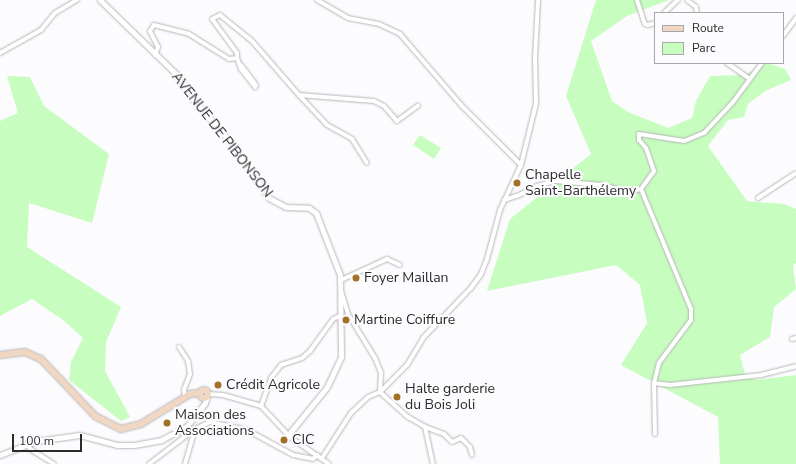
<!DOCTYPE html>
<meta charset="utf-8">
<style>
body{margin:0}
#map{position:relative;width:796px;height:464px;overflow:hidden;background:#fcfbfe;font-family:"Nunito Sans",sans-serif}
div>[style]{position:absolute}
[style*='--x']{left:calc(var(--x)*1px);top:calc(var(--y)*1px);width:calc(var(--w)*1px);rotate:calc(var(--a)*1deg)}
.green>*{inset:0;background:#c7fdbf}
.roads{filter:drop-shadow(0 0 1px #b7b6b9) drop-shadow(0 0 1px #b7b6b9)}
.minor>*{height:4px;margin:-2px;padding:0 2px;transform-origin:2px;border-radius:2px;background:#fff}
.tertiary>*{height:5px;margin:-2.5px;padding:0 2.5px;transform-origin:2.5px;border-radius:2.5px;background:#fff}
.secondary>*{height:6px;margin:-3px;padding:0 3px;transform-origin:3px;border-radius:3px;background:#f1d7c2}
.secondary>.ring{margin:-3px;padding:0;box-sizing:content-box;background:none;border:6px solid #f1d7c2;border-radius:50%}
.dots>*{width:11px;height:11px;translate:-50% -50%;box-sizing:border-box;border:2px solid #fcfbfe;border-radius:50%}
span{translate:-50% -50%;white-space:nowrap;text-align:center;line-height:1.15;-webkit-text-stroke:4px #fcfbfe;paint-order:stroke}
.street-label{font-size:14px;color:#2a2a2b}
.poi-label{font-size:14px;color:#2a2a2b}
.left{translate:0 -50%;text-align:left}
.legend{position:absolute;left:654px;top:12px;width:130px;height:52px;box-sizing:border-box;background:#fcfbfe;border:1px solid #a8a7aa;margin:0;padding:5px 7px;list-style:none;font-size:12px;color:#2a2a2b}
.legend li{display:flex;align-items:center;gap:8px;height:20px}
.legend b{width:20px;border:1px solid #a8a7aa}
.scale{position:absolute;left:12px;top:434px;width:70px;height:18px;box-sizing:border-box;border:2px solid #2a2a2b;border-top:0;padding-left:5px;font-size:12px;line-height:14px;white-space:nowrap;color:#2a2a2b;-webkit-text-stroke:3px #fcfbfe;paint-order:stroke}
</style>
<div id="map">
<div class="green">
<div style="clip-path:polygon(596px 0,669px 0,627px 16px,591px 41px,612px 101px,628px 112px,668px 128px,692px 118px,696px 101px,710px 76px,744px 75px,767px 63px,785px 69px,791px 80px,765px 91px,748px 104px,744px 117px,728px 120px,708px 146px,747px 201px,784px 204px,796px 209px,796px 263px,793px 265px,796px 289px,774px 307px,770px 337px,740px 355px,745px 374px,755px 380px,796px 375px,796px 464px,720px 464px,718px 417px,621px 365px,647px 323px,640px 285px,616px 265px,487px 291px,510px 219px,591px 154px,566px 96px)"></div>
<div style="clip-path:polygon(7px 76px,30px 77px,44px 106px,109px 154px,92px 223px,29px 203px,27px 247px,121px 307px,106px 342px,105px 371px,130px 417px,121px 421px,69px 380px,71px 362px,83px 338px,63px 320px,32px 299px,0 316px,0 121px,18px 113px)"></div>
<div style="clip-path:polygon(420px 135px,441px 148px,434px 159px,413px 145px)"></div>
</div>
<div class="roads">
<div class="minor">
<div style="--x:317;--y:0;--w:36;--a:30"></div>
<div style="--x:348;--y:18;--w:32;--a:11"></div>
<div style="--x:379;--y:24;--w:23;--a:25"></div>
<div style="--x:400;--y:34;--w:94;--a:49.3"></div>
<div style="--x:461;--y:105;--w:85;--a:45"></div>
<div style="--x:637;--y:0;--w:25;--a:72"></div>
<div style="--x:645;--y:24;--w:3;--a:18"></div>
<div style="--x:648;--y:25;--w:7;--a:-16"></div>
<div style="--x:687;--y:0;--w:11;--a:38"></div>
<div style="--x:696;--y:7;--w:6;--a:81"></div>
<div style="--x:664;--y:13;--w:19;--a:-43"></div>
<div style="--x:783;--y:36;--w:22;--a:-54"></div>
<div style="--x:0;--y:53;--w:47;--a:-29.3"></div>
<div style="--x:41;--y:30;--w:22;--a:-51"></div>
<div style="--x:55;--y:13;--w:26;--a:-31"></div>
<div style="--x:155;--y:55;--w:9;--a:-69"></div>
<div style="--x:158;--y:47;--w:18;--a:-117"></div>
<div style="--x:150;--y:31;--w:7;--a:-56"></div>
<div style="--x:154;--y:25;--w:36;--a:14"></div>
<div style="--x:189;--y:34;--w:47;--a:32"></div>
<div style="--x:229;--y:59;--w:8;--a:-7"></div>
<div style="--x:237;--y:58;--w:5;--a:-90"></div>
<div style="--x:237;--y:53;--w:42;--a:-126.3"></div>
<div style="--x:212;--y:19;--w:9;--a:-27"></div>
<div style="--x:220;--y:15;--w:41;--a:39.1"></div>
<div style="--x:252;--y:41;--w:72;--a:49"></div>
<div style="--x:299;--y:95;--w:75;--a:4.6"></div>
<div style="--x:374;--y:101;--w:11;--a:27"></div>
<div style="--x:384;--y:106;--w:20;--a:49"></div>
<div style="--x:397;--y:121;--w:26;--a:-36"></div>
<div style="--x:237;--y:58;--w:12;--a:70"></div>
<div style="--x:241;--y:69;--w:23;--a:52"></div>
<div style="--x:255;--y:87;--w:2;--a:-63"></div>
<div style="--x:256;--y:85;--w:25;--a:-127"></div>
<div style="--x:727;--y:63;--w:28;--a:35"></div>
<div style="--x:299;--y:95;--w:41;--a:47"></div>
<div style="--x:327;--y:125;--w:29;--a:29"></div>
<div style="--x:352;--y:139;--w:28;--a:58"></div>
<div style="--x:641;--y:189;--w:130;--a:67.4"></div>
<div style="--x:691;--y:309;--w:11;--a:90"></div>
<div style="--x:691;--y:320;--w:54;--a:126.7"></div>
<div style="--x:659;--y:363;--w:21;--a:104"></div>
<div style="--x:654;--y:383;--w:51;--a:88.9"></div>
<div style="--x:758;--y:198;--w:45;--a:-33.3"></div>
<div style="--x:504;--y:200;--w:16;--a:-18"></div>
<div style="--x:519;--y:195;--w:20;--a:-27"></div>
<div style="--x:537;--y:186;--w:19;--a:-16"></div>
<div style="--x:555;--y:181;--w:47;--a:4.9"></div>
<div style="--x:602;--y:185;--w:27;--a:15"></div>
<div style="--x:628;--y:192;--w:13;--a:-13"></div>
<div style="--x:641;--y:189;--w:22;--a:-54"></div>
<div style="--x:654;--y:171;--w:24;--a:-109"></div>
<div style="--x:646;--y:148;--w:11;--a:-131"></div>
<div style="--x:639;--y:140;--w:6;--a:-90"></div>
<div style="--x:639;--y:134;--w:46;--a:8.8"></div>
<div style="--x:684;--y:141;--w:22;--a:-22"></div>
<div style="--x:704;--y:133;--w:42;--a:-46.9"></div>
<div style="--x:733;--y:102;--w:49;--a:-53.4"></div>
<div style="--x:341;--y:280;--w:51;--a:-24.5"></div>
<div style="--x:387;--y:259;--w:14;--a:25"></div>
<div style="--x:341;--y:291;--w:24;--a:73"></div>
<div style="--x:348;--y:314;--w:52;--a:58.5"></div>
<div style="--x:375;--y:358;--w:16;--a:68"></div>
<div style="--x:381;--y:373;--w:19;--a:93"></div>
<div style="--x:380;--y:392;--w:38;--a:42"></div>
<div style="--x:408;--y:417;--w:20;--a:30"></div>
<div style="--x:425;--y:427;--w:38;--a:78"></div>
<div style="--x:792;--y:339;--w:4;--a:-14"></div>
<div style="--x:179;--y:347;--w:17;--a:57"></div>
<div style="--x:188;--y:361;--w:13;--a:81"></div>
<div style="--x:190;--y:374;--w:17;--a:111"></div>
<div style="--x:184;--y:390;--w:6;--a:81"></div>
<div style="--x:654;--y:383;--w:16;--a:7"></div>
<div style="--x:670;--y:385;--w:92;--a:-6.3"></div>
<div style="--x:761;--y:375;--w:36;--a:-14"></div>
<div style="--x:208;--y:394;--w:15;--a:4"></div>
<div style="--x:223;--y:395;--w:40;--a:16"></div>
<div style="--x:261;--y:406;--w:42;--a:46.9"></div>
<div style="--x:290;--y:437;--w:47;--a:34.7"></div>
<div style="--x:261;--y:406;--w:30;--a:-70"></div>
<div style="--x:271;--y:378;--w:16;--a:-52"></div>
<div style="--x:281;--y:365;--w:22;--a:-18"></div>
<div style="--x:302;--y:358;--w:11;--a:-41"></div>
<div style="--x:310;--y:351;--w:39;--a:-54"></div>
<div style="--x:333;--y:319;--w:8;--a:-23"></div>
<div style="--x:425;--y:427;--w:20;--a:20"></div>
<div style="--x:444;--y:434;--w:11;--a:45"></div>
<div style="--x:452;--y:442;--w:10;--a:-24"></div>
<div style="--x:461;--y:438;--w:13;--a:45"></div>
<div style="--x:470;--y:447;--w:8;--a:76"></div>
<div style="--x:27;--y:443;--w:7;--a:63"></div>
<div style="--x:30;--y:449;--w:28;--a:32"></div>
<div style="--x:322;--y:458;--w:54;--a:-57.2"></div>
<div style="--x:351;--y:413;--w:23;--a:-43"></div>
<div style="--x:368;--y:397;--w:13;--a:-23"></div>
<div style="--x:380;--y:392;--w:38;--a:-45"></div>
<div style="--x:407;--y:365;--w:31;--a:-59"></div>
<div style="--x:423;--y:338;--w:69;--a:-46.2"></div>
<div style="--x:471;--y:288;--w:17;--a:-54"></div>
<div style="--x:481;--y:274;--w:16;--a:-68"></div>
<div style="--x:487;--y:259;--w:51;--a:-75.1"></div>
<div style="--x:500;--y:210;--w:50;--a:-65"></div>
<div style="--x:521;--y:165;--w:63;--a:-76.2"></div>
<div style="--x:536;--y:104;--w:46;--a:-91.2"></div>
<div style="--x:535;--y:58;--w:58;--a:-87"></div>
<div style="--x:149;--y:464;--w:58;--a:-37.3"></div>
<div style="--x:195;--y:429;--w:17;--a:-25"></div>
<div style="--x:210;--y:422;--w:38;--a:12"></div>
<div style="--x:247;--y:430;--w:52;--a:28.5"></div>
<div style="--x:293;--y:455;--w:20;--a:11"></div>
<div style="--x:313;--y:459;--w:6;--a:-45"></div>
<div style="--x:185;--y:464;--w:36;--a:-74"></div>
</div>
<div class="tertiary">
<div style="--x:100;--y:0;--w:106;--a:44.2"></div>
<div style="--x:176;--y:74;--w:25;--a:58"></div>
<div style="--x:189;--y:95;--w:65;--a:48.7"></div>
<div style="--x:232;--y:144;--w:65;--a:55.6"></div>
<div style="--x:269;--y:198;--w:19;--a:28"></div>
<div style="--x:286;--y:207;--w:23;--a:2"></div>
<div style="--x:309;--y:208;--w:9;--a:36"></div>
<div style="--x:316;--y:213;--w:66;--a:68.8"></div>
<div style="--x:340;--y:275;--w:82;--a:89.3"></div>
<div style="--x:341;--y:357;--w:33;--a:115"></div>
<div style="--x:327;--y:387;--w:62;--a:129.1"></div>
<div style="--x:0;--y:455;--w:39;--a:-21"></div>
<div style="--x:36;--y:441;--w:44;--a:-7.8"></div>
<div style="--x:80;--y:435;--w:38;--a:15"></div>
<div style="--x:117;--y:445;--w:17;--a:0"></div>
<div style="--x:134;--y:445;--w:27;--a:-10"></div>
<div style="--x:161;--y:440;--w:30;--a:-28"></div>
<div style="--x:187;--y:426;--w:29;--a:-52"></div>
<div style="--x:205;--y:403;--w:6;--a:-72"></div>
</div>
<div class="secondary">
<div style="--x:0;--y:355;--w:25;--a:-7"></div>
<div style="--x:25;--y:352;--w:17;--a:24"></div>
<div style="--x:41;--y:359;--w:79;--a:46.5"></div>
<div style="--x:95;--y:416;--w:29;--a:27"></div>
<div style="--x:121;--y:429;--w:21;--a:-14"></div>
<div style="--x:141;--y:424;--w:57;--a:-31.5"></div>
<div style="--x:190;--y:394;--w:10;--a:-6"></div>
<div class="ring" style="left:200px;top:390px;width:2px;height:2px"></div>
</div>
</div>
<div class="dots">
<div style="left:517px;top:183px;background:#a37027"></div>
<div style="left:356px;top:278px;background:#a37027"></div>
<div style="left:346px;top:320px;background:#a37027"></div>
<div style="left:218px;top:385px;background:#a37027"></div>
<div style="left:397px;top:397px;background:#a37027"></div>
<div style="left:167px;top:423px;background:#a37027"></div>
<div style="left:284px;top:440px;background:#a37027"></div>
</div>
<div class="street-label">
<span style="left:222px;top:135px;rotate:52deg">AVENUE DE PIBONSON</span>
</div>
<div class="poi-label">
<span class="left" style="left:525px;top:183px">Chapelle<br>Saint-Barthélemy</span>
<span class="left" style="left:364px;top:278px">Foyer Maillan</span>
<span class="left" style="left:354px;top:320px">Martine Coiffure</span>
<span class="left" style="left:226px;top:385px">Crédit Agricole</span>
<span class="left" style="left:405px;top:397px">Halte garderie<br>du Bois Joli</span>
<span class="left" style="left:175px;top:423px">Maison des<br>Associations</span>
<span class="left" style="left:292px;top:440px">CIC</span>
</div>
<ul class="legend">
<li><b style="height:5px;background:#f1d7c2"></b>Route</li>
<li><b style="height:11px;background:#c7fdbf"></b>Parc</li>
</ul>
<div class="scale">100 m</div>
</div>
